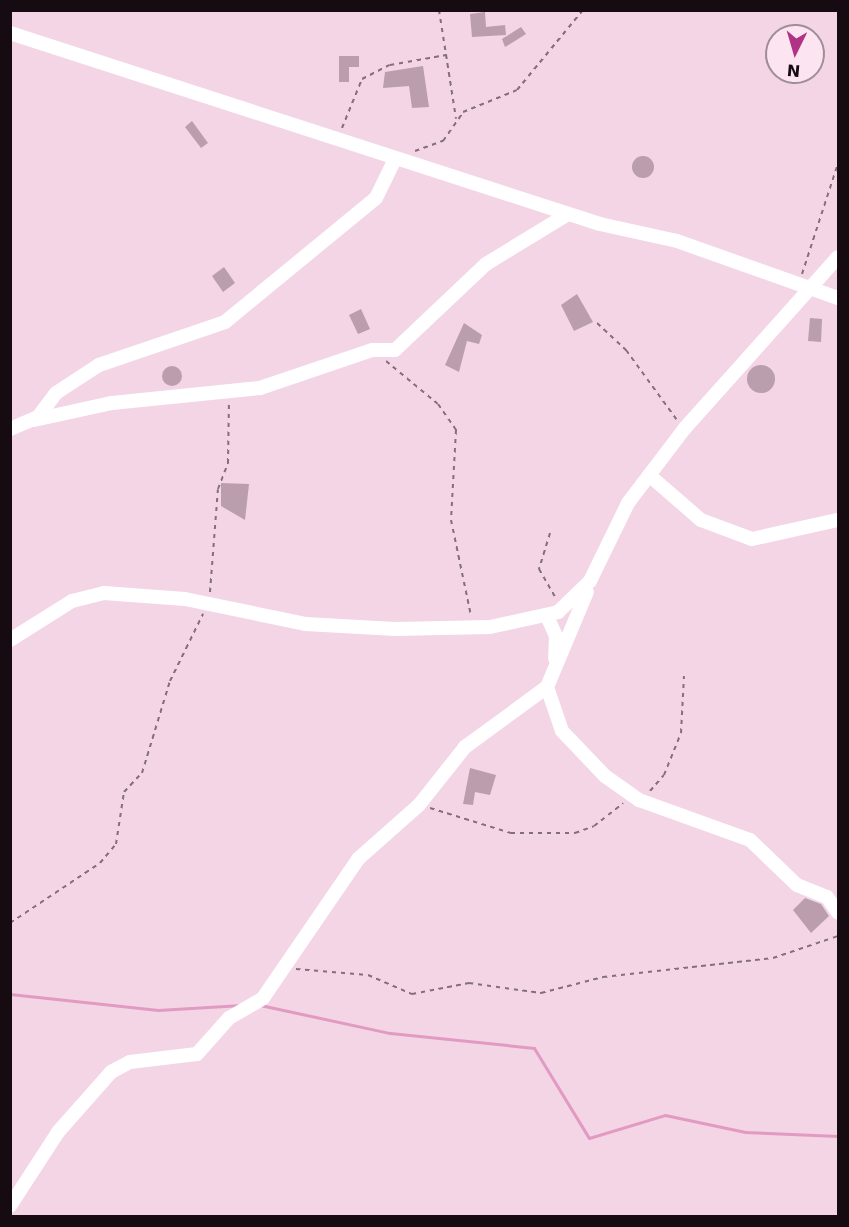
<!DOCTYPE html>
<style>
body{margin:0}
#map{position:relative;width:849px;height:1227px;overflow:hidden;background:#f3d5e5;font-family:"DejaVu Sans",sans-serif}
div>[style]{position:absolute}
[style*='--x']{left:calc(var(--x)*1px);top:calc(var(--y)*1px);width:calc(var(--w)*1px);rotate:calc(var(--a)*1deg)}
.stream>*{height:3px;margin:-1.5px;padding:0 1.5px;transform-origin:1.5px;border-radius:1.5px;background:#e29ac3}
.building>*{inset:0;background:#ba9ead}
.round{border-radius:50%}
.path>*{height:2px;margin-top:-1px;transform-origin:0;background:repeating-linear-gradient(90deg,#836f7a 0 4.5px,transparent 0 9px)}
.minor>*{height:14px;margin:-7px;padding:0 7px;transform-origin:7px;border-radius:7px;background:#fff}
span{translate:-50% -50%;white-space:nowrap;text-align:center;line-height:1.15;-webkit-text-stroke:4.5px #fce4f1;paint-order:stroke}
.frame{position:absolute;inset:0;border:12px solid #150b11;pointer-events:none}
.north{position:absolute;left:765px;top:24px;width:60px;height:60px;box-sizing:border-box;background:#fce4f1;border:2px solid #a08d97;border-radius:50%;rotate:185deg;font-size:16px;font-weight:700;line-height:24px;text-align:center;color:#150b11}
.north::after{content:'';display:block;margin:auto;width:21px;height:27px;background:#b03485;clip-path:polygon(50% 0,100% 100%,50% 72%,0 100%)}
</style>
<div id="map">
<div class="stream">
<div style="--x:10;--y:994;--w:149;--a:6.2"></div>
<div style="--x:158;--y:1010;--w:84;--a:-3.4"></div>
<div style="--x:260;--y:1005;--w:133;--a:12.2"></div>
<div style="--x:390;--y:1033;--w:145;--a:5.9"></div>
<div style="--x:534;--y:1048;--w:105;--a:58.6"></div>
<div style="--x:589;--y:1138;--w:79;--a:-16.8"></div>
<div style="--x:665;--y:1115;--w:82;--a:12"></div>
<div style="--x:745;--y:1132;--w:93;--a:2.5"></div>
</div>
<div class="building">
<div style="clip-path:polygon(485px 12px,486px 27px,505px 25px,506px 35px,472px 37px,470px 14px)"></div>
<div style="clip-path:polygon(521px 27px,526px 34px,505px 47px,502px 39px)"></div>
<div style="clip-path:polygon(339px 56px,359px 56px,359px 67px,349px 67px,349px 82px,339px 82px)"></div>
<div style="clip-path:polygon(423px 66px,429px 107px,412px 108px,409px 86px,383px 88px,385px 72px)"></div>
<div style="clip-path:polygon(192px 121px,208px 143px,201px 148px,185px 127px)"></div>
<div class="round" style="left:632px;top:156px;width:22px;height:22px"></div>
<div style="clip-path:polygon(224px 267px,235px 283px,223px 292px,212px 276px)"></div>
<div style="clip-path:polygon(577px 294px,593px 322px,574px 331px,561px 305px)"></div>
<div style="clip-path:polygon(361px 309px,370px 329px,358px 334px,349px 315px)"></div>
<div style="clip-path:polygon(810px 318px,822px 319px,821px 342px,808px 341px)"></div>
<div style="clip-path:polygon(464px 323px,482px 335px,479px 344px,467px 341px,459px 372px,445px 365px)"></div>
<div class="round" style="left:747px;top:365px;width:28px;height:28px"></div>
<div class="round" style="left:162px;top:366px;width:20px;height:20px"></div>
<div style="clip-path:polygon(221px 483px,249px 484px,245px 520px,221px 506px)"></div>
<div style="clip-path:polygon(470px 768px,496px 775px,490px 795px,475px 792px,473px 805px,463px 804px)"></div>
<div style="clip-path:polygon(805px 898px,821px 904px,829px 916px,811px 933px,793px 910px)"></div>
</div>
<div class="path">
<div style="--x:439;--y:10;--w:110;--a:81.1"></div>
<div style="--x:342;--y:128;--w:53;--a:-67.8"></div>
<div style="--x:362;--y:79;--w:31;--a:-27"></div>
<div style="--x:390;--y:65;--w:57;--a:-10.1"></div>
<div style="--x:415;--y:151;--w:30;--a:-20"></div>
<div style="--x:443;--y:141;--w:35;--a:-55"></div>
<div style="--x:463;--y:112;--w:58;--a:-22.2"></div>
<div style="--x:517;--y:90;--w:104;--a:-50.5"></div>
<div style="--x:802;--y:274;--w:117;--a:-72"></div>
<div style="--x:597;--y:323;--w:40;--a:43"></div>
<div style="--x:626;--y:350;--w:87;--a:53.9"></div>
<div style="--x:386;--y:361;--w:67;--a:39.6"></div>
<div style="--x:438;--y:404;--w:32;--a:55"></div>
<div style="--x:456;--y:430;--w:90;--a:93.2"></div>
<div style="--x:451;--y:520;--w:98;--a:78.2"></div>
<div style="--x:550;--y:533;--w:38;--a:107"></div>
<div style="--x:539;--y:569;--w:32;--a:60"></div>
<div style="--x:210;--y:592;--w:103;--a:-85.6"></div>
<div style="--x:218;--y:489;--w:28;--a:-69"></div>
<div style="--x:228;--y:463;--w:61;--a:-89.1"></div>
<div style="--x:650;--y:791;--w:21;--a:-49"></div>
<div style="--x:664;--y:775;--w:45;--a:-68"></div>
<div style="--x:681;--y:733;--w:57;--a:-87"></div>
<div style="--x:430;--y:808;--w:85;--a:17.2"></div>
<div style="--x:511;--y:833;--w:64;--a:0"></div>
<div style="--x:575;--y:833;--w:20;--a:-20"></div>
<div style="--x:594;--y:826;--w:37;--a:-38"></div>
<div style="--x:10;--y:923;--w:108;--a:-33.7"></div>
<div style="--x:100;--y:863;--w:25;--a:-50"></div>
<div style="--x:116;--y:844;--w:53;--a:-81.3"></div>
<div style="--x:124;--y:792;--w:26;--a:-47"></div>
<div style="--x:142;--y:773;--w:96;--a:-73.1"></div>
<div style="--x:170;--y:681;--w:75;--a:-63.8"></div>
<div style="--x:296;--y:969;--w:72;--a:4.8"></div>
<div style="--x:368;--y:975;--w:48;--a:23.4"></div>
<div style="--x:412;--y:994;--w:58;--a:-10.9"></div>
<div style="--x:469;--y:983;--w:73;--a:7.9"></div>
<div style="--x:541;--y:993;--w:64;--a:-14.5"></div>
<div style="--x:603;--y:977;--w:171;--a:-6.4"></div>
<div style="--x:773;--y:958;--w:69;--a:-18.7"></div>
</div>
<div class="minor">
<div style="--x:10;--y:33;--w:620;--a:17.94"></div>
<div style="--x:600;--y:224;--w:79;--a:12.4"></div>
<div style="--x:677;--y:241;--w:171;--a:19.5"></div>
<div style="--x:34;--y:420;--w:80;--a:-12.3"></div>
<div style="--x:112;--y:403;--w:149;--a:-5.8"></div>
<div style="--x:260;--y:388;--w:118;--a:-18.7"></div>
<div style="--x:372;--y:350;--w:23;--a:0"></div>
<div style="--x:395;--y:350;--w:125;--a:-43.4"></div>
<div style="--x:486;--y:264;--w:96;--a:-31.4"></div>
<div style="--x:10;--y:429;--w:30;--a:-23"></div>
<div style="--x:38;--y:417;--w:30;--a:-53"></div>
<div style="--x:56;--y:393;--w:51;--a:-33.1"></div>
<div style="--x:99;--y:365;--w:133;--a:-18.8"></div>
<div style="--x:225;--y:322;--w:195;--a:-39.4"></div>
<div style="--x:376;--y:198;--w:43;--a:-64"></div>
<div style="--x:649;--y:475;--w:69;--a:40.9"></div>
<div style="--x:701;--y:520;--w:54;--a:20.4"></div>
<div style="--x:752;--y:539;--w:88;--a:-12.5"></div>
<div style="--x:547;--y:616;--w:22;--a:66"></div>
<div style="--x:556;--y:636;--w:23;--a:92"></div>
<div style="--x:10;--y:640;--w:73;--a:-32.2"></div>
<div style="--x:72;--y:601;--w:33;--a:-14"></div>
<div style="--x:104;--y:593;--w:81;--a:4.2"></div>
<div style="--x:185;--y:599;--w:124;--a:11.7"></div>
<div style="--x:306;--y:624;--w:89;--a:3.2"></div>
<div style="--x:395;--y:629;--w:95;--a:-1.2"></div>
<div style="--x:490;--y:627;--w:70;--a:-12.4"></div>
<div style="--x:558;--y:612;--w:45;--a:-44.1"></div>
<div style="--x:590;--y:581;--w:87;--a:-64"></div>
<div style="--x:628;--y:503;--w:94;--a:-52.8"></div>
<div style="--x:685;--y:428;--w:229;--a:-48.2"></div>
<div style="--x:547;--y:687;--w:46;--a:71.2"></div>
<div style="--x:562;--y:731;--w:62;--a:46.3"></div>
<div style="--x:605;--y:776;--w:42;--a:35.2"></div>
<div style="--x:639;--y:800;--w:118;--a:19.8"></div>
<div style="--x:750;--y:840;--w:65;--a:43.8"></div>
<div style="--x:797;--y:885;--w:32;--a:22"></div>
<div style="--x:827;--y:897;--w:19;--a:55"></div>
<div style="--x:10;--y:1206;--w:88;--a:-57"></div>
<div style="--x:58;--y:1132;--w:80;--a:-48.5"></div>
<div style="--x:111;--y:1072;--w:21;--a:-28"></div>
<div style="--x:130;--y:1062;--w:67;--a:-6.8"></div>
<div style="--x:197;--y:1054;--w:48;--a:-48.4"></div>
<div style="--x:229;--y:1018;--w:39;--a:-30"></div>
<div style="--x:263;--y:998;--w:168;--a:-55.6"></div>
<div style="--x:358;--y:859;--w:81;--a:-41.5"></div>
<div style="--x:419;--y:805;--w:74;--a:-51.6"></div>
<div style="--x:465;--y:747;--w:102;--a:-36.2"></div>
<div style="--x:547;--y:687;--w:103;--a:-67.2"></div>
</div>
<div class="frame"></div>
<div class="north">N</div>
</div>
